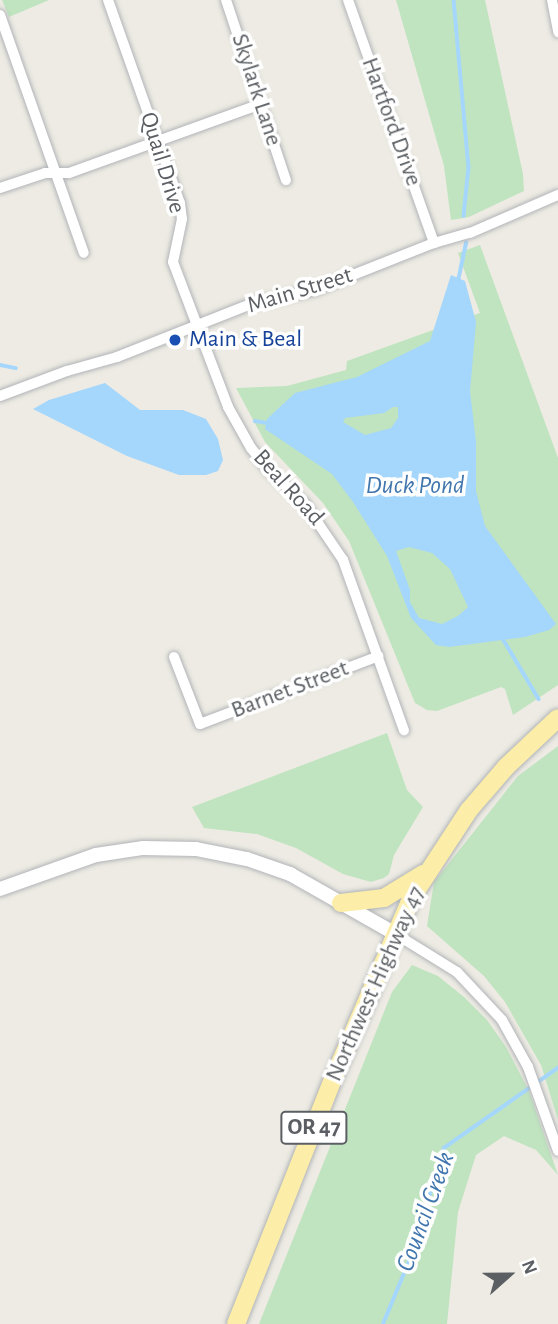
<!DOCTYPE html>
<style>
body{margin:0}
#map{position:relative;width:558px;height:1324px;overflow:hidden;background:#edebe3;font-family:"Alegreya Sans",sans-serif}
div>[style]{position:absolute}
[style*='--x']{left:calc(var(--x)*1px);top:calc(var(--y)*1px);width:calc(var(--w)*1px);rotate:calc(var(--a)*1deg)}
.green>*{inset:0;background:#c0e4c0}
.water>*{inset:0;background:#a5d6fc}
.stream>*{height:3.5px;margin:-1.75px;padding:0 1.75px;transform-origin:1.75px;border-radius:1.75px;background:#a5d6fc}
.roads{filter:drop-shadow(0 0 2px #b1b4b8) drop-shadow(0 0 2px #b1b4b8)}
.minor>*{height:10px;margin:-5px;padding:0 5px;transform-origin:5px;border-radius:5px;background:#fff}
.tertiary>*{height:14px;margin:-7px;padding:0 7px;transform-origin:7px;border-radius:7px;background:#fff}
.primary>*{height:18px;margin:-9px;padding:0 9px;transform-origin:9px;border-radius:9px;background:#fceea9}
.dots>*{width:19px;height:19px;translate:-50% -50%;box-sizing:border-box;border:4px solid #fff;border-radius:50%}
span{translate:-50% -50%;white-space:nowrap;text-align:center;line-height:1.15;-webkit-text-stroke:7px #fff;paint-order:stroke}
.shield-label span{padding:2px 5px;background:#fff;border:2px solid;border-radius:5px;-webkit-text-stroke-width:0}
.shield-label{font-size:23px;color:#5b5f63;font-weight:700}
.street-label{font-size:24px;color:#5b5f63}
.transit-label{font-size:24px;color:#164399}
.left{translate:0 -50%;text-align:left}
.water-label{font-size:26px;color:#4277ae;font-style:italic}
.north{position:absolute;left:474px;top:1240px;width:70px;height:70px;-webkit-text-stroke:5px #fff;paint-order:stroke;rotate:69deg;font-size:19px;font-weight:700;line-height:28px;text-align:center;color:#5b5f63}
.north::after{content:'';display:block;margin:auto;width:24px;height:32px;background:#5b5f63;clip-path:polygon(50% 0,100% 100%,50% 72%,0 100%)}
</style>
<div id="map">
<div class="green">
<div style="clip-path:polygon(2px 0,49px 0,9px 17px)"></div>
<div style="clip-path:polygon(396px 0,485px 0,523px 174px,524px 191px,469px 217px,451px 220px,444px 166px)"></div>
<div style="clip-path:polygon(480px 245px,558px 458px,558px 685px,513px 715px,505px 689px,501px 687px,437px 711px,427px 710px,415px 703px,349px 541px,323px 503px,265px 442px,236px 388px,287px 386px,346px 370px,347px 361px,480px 313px,458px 253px)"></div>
<div style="clip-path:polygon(387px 733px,407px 790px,423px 807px,394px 855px,389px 874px,384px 878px,371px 882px,343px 874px,296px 848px,257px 834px,204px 828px,192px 807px)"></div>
<div style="clip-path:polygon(558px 746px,558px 1120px,541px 1065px,505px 1002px,484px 976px,427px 926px,434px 882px,518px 776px)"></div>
<div style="clip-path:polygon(412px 965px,438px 976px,464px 997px,487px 1020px,506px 1047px,529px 1091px,558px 1175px,536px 1150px,504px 1136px,476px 1155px,458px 1212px,447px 1324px,259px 1324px,392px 992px)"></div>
</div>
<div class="water">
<div style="clip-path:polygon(evenodd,451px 275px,465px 281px,476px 322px,470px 391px,476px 442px,476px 491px,485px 526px,556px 624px,549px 630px,525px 637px,449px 647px,436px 645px,411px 618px,387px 556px,353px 502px,332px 474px,265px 429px,267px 419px,295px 393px,357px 377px,430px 341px,451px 275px,393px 407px,398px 407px,398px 418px,391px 428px,365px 435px,343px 422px,345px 418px,384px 413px,393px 407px,451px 275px,409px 547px,432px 553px,450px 569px,468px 607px,458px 616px,442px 624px,419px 618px,410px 602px,410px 590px,396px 551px,409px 547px)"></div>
<div style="clip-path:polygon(105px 383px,140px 410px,183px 410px,206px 419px,218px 439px,223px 460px,218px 471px,206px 475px,179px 475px,127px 456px,33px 409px,49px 400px)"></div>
</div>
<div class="stream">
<div style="--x:454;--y:0;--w:168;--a:84.9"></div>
<div style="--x:469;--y:167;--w:49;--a:95.8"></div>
<div style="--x:458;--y:281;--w:39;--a:-78"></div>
<div style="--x:0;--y:365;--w:16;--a:11"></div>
<div style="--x:255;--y:421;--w:13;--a:9"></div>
<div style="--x:502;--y:637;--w:72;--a:59.2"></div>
<div style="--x:383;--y:1324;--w:70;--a:-67.4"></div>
<div style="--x:410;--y:1259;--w:116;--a:-73"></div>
<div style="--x:444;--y:1148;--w:139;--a:-35.1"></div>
</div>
<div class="roads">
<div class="minor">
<div style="--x:108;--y:0;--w:215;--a:70.5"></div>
<div style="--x:180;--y:203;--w:16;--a:83"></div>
<div style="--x:182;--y:219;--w:44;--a:101.8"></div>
<div style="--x:173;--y:262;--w:155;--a:69.2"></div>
<div style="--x:228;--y:407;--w:47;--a:60.7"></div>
<div style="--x:251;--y:448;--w:28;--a:51"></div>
<div style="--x:269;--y:470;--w:50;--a:43.4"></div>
<div style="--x:305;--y:504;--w:68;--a:55.8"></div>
<div style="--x:343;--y:560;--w:181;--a:70.3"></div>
<div style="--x:226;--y:0;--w:190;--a:71.6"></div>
<div style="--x:348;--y:0;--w:258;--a:70.5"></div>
<div style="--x:552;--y:0;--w:33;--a:79"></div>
<div style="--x:0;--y:15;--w:252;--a:70.6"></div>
<div style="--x:0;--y:188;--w:47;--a:-18.4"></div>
<div style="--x:45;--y:173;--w:24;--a:0"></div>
<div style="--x:69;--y:173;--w:204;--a:-19.8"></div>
<div style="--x:0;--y:396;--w:72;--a:-20.5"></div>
<div style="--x:67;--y:371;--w:52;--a:-15.6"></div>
<div style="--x:117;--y:357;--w:144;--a:-21.6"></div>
<div style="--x:251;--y:304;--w:66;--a:-12.3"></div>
<div style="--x:315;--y:290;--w:128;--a:-21.6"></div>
<div style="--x:434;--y:243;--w:37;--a:-16"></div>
<div style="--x:470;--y:233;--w:96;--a:-23.4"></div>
<div style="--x:174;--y:657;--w:72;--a:68.8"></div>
<div style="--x:200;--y:724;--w:191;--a:-20.8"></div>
<div style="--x:394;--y:933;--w:74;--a:31.8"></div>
<div style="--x:457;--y:972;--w:66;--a:46.8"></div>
<div style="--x:502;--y:1020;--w:54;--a:61"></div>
<div style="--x:528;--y:1067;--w:89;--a:70.3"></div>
</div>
<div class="tertiary">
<div style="--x:0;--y:889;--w:102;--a:-19.5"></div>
<div style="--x:96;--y:855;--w:48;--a:-8.5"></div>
<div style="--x:143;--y:848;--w:53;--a:1.1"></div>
<div style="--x:196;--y:849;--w:52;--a:11.1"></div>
<div style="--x:247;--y:859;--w:46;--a:19.2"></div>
<div style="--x:290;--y:874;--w:120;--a:29.6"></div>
</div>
<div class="primary">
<div style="--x:341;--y:903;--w:43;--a:-6.6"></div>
<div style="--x:384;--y:898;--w:46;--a:-31.6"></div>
<div style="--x:236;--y:1324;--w:266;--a:-68.4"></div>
<div style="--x:334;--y:1077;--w:196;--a:-66.6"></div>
<div style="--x:412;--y:897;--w:104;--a:-56.8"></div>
<div style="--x:469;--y:810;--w:57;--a:-49.3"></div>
<div style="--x:506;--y:767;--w:71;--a:-43.3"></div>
</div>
</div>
<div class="dots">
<div style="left:175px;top:340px;background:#1a4fb4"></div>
</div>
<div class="shield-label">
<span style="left:314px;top:1128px">OR 47</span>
</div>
<div class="street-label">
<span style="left:256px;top:90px;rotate:72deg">Skylark Lane</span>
<span style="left:391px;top:122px;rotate:70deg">Hartford Drive</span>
<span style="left:162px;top:163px;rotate:73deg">Quail Drive</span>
<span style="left:300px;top:291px;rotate:-17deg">Main Street</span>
<span style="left:288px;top:488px;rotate:48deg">Beal Road</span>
<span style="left:290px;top:690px;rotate:-21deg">Barnet Street</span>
<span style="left:376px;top:984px;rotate:-66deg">Northwest Highway 47</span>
</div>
<div class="transit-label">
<span class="left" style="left:189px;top:340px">Main &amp; Beal</span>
</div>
<div class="water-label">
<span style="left:415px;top:486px">Duck Pond</span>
<span style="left:426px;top:1212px;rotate:-70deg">Council Creek</span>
</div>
<div class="north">N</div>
</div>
